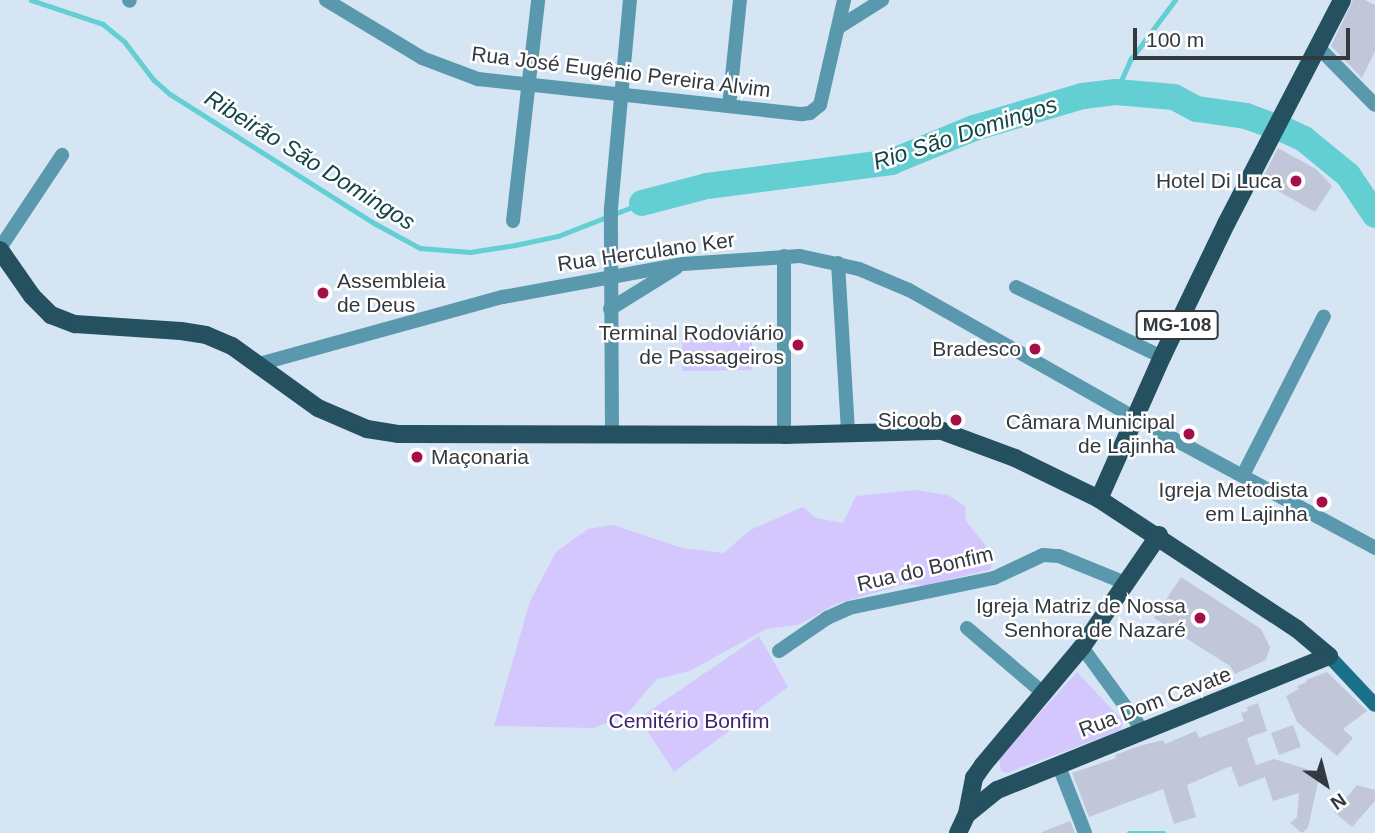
<!DOCTYPE html>
<meta charset="utf-8">
<style>
body{margin:0}
#map{position:relative;width:1375px;height:833px;overflow:hidden;background:#d6e5f4;font-family:Helvetica,sans-serif}
div>[style]{position:absolute}
[style*='--x']{left:calc(var(--x)*1px);top:calc(var(--y)*1px);width:calc(var(--w)*1px);rotate:calc(var(--a)*1deg)}
.green>*{inset:0;background:#d4c7fe}
.stream>*{height:4.5px;margin:-2.25px;padding:0 2.25px;transform-origin:2.25px;border-radius:2.25px;background:#63cfd3}
.river>*{height:26px;margin:-13px;padding:0 13px;transform-origin:13px;border-radius:13px;background:#63cfd3}
.building>*{inset:0;background:#c1c7d9}
.street>*{height:14px;margin:-7px;padding:0 7px;transform-origin:7px;border-radius:7px;background:#5a98ae}
.secondary>*{height:14px;margin:-7px;padding:0 7px;transform-origin:7px;border-radius:7px;background:#1a7089}
.primary>*{height:18px;margin:-9px;padding:0 9px;transform-origin:9px;border-radius:9px;background:#24505f}
.dots>*{width:19px;height:19px;translate:-50% -50%;box-sizing:border-box;border:4px solid #fff;border-radius:50%}
span{translate:-50% -50%;white-space:nowrap;text-align:center;line-height:1.15;-webkit-text-stroke:5px #fff;paint-order:stroke}
.shield-label span{padding:2px 5px;background:#fff;border:2px solid;border-radius:5px;-webkit-text-stroke-width:0}
.shield-label{font-size:19px;color:#33393f;font-weight:700}
.street-label{font-size:21px;color:#33393f}
.poi-label{font-size:21px;color:#33393f}
.right{translate:-100% -50%;text-align:right}
.left{translate:0 -50%;text-align:left}
.park-label{font-size:21px;color:#3f2372}
.water-label{font-size:23px;color:#144647;font-style:italic}
.north{position:absolute;left:1291px;top:749px;width:70px;height:70px;-webkit-text-stroke:5px #fff;paint-order:stroke;rotate:145deg;font-size:19px;font-weight:700;line-height:28px;text-align:center;color:#33393f}
.north::after{content:'';display:block;margin:auto;width:24px;height:32px;background:#33393f;clip-path:polygon(50% 0,100% 100%,50% 72%,0 100%)}
.scale{position:absolute;left:1133px;top:28px;width:217px;height:32px;box-sizing:border-box;border:4px solid #33393f;border-top:0;padding-left:9px;font-size:21px;line-height:24px;white-space:nowrap;color:#33393f;-webkit-text-stroke:5px #fff;paint-order:stroke}
</style>
<div id="map">
<div class="green">
<div style="clip-path:polygon(683px 329px,752px 333px,752px 370px,682px 371px)"></div>
<div style="clip-path:polygon(916px 490px,948px 495px,965px 506px,966px 521px,993px 555px,991px 569px,925px 586px,905px 584px,836px 604px,798px 625px,766px 629px,690px 671px,657px 679px,626px 715px,594px 728px,494px 726px,530px 601px,556px 552px,588px 529px,613px 525px,682px 548px,724px 553px,750px 530px,803px 507px,816px 518px,843px 523px,856px 496px)"></div>
<div style="clip-path:polygon(759px 636px,788px 687px,674px 772px,639px 718px)"></div>
<div style="clip-path:polygon(1077px 672px,1123px 721px,1121px 730px,1007px 773px,1001px 771px,999px 758px)"></div>
</div>
<div class="stream">
<div style="--x:31;--y:0;--w:76;--a:18.4"></div>
<div style="--x:103;--y:24;--w:28;--a:39"></div>
<div style="--x:125;--y:42;--w:48;--a:52.7"></div>
<div style="--x:154;--y:80;--w:21;--a:41"></div>
<div style="--x:170;--y:94;--w:244;--a:32.3"></div>
<div style="--x:376;--y:224;--w:50;--a:28.6"></div>
<div style="--x:420;--y:248;--w:50;--a:4.6"></div>
<div style="--x:470;--y:252;--w:46;--a:-8.8"></div>
<div style="--x:515;--y:245;--w:44;--a:-11.8"></div>
<div style="--x:558;--y:236;--w:90;--a:-21.4"></div>
<div style="--x:1116;--y:92;--w:36;--a:-66"></div>
<div style="--x:1131;--y:59;--w:74;--a:-53.3"></div>
<div style="--x:1129;--y:833;--w:35;--a:0"></div>
</div>
<div class="river">
<div style="--x:642;--y:203;--w:67;--a:-14.7"></div>
<div style="--x:707;--y:186;--w:186;--a:-7.4"></div>
<div style="--x:891;--y:162;--w:90;--a:-22.3"></div>
<div style="--x:974;--y:128;--w:114;--a:-16.4"></div>
<div style="--x:1083;--y:96;--w:33;--a:-7"></div>
<div style="--x:1116;--y:92;--w:58;--a:4.9"></div>
<div style="--x:1174;--y:97;--w:26;--a:28"></div>
<div style="--x:1197;--y:109;--w:49;--a:8.1"></div>
<div style="--x:1246;--y:116;--w:44;--a:20.1"></div>
<div style="--x:1287;--y:131;--w:19;--a:25"></div>
<div style="--x:1304;--y:139;--w:57;--a:39.3"></div>
<div style="--x:1348;--y:175;--w:48;--a:56"></div>
</div>
<div class="building">
<div style="clip-path:polygon(1353px 0,1365px 0,1375px 5px,1375px 51px,1362px 78px,1331px 46px)"></div>
<div style="clip-path:polygon(1278px 148px,1316px 169px,1332px 186px,1315px 212px,1261px 181px)"></div>
<div style="clip-path:polygon(1181px 577px,1261px 629px,1270px 647px,1266px 660px,1235px 674px,1230px 666px,1154px 618px)"></div>
<div style="clip-path:polygon(1327px 672px,1367px 711px,1343px 729px,1353px 738px,1337px 756px,1297px 722px,1286px 696px,1299px 689px,1297px 686px,1307px 682px,1306px 680px)"></div>
<div style="clip-path:polygon(1258px 703px,1267px 731px,1247px 738px,1256px 765px,1274px 759px,1320px 773px,1308px 828px,1302px 833px,1290px 823px,1297px 817px,1299px 793px,1273px 801px,1265px 777px,1239px 787px,1231px 766px,1187px 785px,1196px 817px,1174px 824px,1163px 789px,1089px 817px,1072px 773px,1116px 758px,1115px 755px,1139px 746px,1163px 740px,1165px 744px,1196px 731px,1199px 738px,1244px 721px,1241px 713px,1248px 711px,1247px 707px)"></div>
<div style="clip-path:polygon(1293px 725px,1301px 747px,1279px 755px,1271px 733px)"></div>
<div style="clip-path:polygon(1357px 785px,1375px 790px,1375px 801px,1352px 827px,1334px 812px)"></div>
<div style="clip-path:polygon(1070px 821px,1075px 833px,1042px 833px,1042px 832px)"></div>
</div>
<div class="street">
<div style="--x:129;--y:0;--w:1;--a:45"></div>
<div style="--x:326;--y:0;--w:112;--a:31.1"></div>
<div style="--x:422;--y:58;--w:60;--a:20.6"></div>
<div style="--x:478;--y:79;--w:326;--a:6.2"></div>
<div style="--x:802;--y:114;--w:8;--a:-7"></div>
<div style="--x:810;--y:113;--w:13;--a:-39"></div>
<div style="--x:820;--y:105;--w:108;--a:-77.1"></div>
<div style="--x:839;--y:27;--w:51;--a:-32.1"></div>
<div style="--x:1318;--y:47;--w:81;--a:45.5"></div>
<div style="--x:729;--y:106;--w:107;--a:-84.1"></div>
<div style="--x:513;--y:221;--w:222;--a:-83.5"></div>
<div style="--x:0;--y:248;--w:112;--a:-56.3"></div>
<div style="--x:784;--y:256;--w:179;--a:90"></div>
<div style="--x:838;--y:263;--w:170;--a:86.6"></div>
<div style="--x:1016;--y:287;--w:162;--a:25.6"></div>
<div style="--x:610;--y:309;--w:78;--a:-31.8"></div>
<div style="--x:259;--y:364;--w:253;--a:-15.4"></div>
<div style="--x:503;--y:297;--w:183;--a:-10.4"></div>
<div style="--x:683;--y:264;--w:117;--a:-3.9"></div>
<div style="--x:800;--y:256;--w:60;--a:12.4"></div>
<div style="--x:859;--y:269;--w:54;--a:22.8"></div>
<div style="--x:909;--y:290;--w:260;--a:29.5"></div>
<div style="--x:1135;--y:418;--w:273;--a:28.4"></div>
<div style="--x:612;--y:434;--w:226;--a:-90.3"></div>
<div style="--x:611;--y:208;--w:209;--a:-84.8"></div>
<div style="--x:1243;--y:475;--w:178;--a:-63"></div>
<div style="--x:967;--y:628;--w:100;--a:40.5"></div>
<div style="--x:1082;--y:647;--w:105;--a:53.9"></div>
<div style="--x:779;--y:651;--w:58;--a:-34.5"></div>
<div style="--x:827;--y:618;--w:24;--a:-24"></div>
<div style="--x:849;--y:608;--w:148;--a:-11.7"></div>
<div style="--x:994;--y:578;--w:54;--a:-25.1"></div>
<div style="--x:1043;--y:555;--w:16;--a:4"></div>
<div style="--x:1059;--y:556;--w:71;--a:22.2"></div>
<div style="--x:1058;--y:764;--w:74;--a:68.6"></div>
</div>
<div class="secondary">
<div style="--x:1329;--y:656;--w:67;--a:46.8"></div>
</div>
<div class="primary">
<div style="--x:0;--y:250;--w:56;--a:55.2"></div>
<div style="--x:32;--y:296;--w:27;--a:45"></div>
<div style="--x:51;--y:315;--w:26;--a:21"></div>
<div style="--x:75;--y:324;--w:106;--a:3.8"></div>
<div style="--x:181;--y:331;--w:25;--a:9"></div>
<div style="--x:206;--y:335;--w:28;--a:23"></div>
<div style="--x:232;--y:346;--w:106;--a:35.8"></div>
<div style="--x:318;--y:408;--w:53;--a:23.2"></div>
<div style="--x:367;--y:429;--w:31;--a:9"></div>
<div style="--x:398;--y:434;--w:386;--a:0.1"></div>
<div style="--x:784;--y:435;--w:158;--a:-1.5"></div>
<div style="--x:942;--y:431;--w:78;--a:20.3"></div>
<div style="--x:1015;--y:458;--w:93;--a:26"></div>
<div style="--x:1099;--y:499;--w:237;--a:33.3"></div>
<div style="--x:1297;--y:629;--w:42;--a:40.2"></div>
<div style="--x:1329;--y:656;--w:358;--a:158"></div>
<div style="--x:997;--y:790;--w:38;--a:141"></div>
<div style="--x:1099;--y:499;--w:155;--a:-66.1"></div>
<div style="--x:1162;--y:357;--w:148;--a:-64.3"></div>
<div style="--x:1226;--y:224;--w:252;--a:-62.6"></div>
<div style="--x:958;--y:833;--w:21;--a:-65"></div>
<div style="--x:967;--y:814;--w:37;--a:-79"></div>
<div style="--x:974;--y:778;--w:16;--a:-55"></div>
<div style="--x:983;--y:765;--w:154;--a:-50"></div>
<div style="--x:1082;--y:647;--w:136;--a:-55.5"></div>
</div>
<div class="dots">
<div style="left:1296px;top:181px;background:#a50f48"></div>
<div style="left:323px;top:293px;background:#a50f48"></div>
<div style="left:798px;top:345px;background:#a50f48"></div>
<div style="left:1035px;top:349px;background:#a50f48"></div>
<div style="left:956px;top:420px;background:#a50f48"></div>
<div style="left:1189px;top:434px;background:#a50f48"></div>
<div style="left:417px;top:457px;background:#a50f48"></div>
<div style="left:1322px;top:502px;background:#a50f48"></div>
<div style="left:1200px;top:618px;background:#a50f48"></div>
</div>
<div class="shield-label">
<span style="left:1177px;top:325px">MG-108</span>
</div>
<div class="street-label">
<span style="left:621px;top:72px;rotate:7deg">Rua José Eugênio Pereira Alvim</span>
<span style="left:646px;top:252px;rotate:-8deg">Rua Herculano Ker</span>
<span style="left:925px;top:569px;rotate:-13deg">Rua do Bonfim</span>
<span style="left:1155px;top:702px;rotate:-21deg">Rua Dom Cavate</span>
</div>
<div class="poi-label">
<span class="right" style="left:1282px;top:181px">Hotel Di Luca</span>
<span class="left" style="left:337px;top:293px">Assembleia<br>de Deus</span>
<span class="right" style="left:784px;top:345px">Terminal Rodoviário<br>de Passageiros</span>
<span class="right" style="left:1021px;top:349px">Bradesco</span>
<span class="right" style="left:942px;top:420px">Sicoob</span>
<span class="right" style="left:1175px;top:434px">Câmara Municipal<br>de Lajinha</span>
<span class="left" style="left:431px;top:457px">Maçonaria</span>
<span class="right" style="left:1308px;top:502px">Igreja Metodista<br>em Lajinha</span>
<span class="right" style="left:1186px;top:618px">Igreja Matriz de Nossa<br>Senhora de Nazaré</span>
</div>
<div class="park-label">
<span style="left:689px;top:721px">Cemitério Bonfim</span>
</div>
<div class="water-label">
<span style="left:965px;top:133px;rotate:-18deg">Rio São Domingos</span>
<span style="left:310px;top:160px;rotate:32deg">Ribeirão São Domingos</span>
</div>
<div class="north">N</div>
<div class="scale">100 m</div>
</div>
